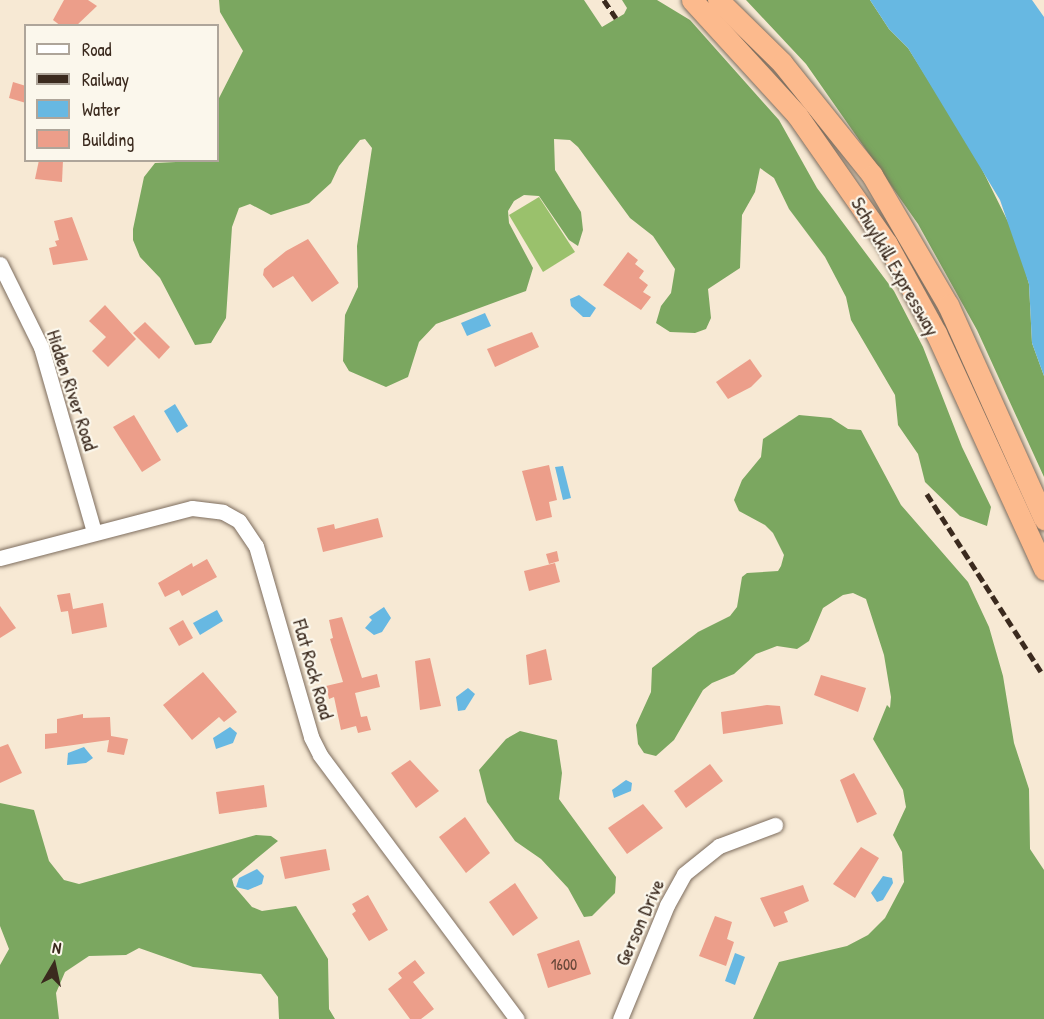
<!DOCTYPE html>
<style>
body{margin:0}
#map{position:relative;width:1044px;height:1019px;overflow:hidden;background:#f7e9d4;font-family:"Patrick Hand",sans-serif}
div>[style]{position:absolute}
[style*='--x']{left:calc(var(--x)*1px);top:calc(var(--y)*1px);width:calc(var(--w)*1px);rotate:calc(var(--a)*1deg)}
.green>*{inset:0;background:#9ac16c}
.forest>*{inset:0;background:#7ba760}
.water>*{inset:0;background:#67b8e2}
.building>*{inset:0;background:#ec9e8a}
.roads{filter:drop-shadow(0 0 2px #7d6d5e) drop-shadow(0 0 2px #7d6d5e)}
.minor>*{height:15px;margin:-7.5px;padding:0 7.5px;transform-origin:7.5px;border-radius:7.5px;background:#fff}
.highway>*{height:21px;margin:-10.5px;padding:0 10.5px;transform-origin:10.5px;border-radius:10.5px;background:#fcba8d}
.rail>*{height:4.5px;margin-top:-2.25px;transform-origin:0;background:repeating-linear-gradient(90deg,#3b2a1e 0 9px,transparent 0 13.5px)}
span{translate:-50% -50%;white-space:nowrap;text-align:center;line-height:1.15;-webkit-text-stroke:4.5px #fbf7ec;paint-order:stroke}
.number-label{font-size:16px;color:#674739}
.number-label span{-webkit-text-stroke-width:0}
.street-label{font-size:20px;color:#3b2a1e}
.legend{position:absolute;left:24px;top:24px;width:195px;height:138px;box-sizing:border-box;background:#fbf7ec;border:2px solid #aea59a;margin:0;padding:8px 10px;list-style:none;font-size:18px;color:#3b2a1e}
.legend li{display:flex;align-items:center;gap:12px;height:30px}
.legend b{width:30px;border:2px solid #aea59a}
.north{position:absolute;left:24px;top:935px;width:60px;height:60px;-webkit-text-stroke:4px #fbf7ec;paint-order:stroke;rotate:9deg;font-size:16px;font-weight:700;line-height:24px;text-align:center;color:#3b2a1e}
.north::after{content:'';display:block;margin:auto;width:21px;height:27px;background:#3b2a1e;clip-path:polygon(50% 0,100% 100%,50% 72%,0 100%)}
</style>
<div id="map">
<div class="green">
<div style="clip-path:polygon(539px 197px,575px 252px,543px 272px,509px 215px)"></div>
</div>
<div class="forest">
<div style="clip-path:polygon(219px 0,584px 0,602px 27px,624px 14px,627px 8px,622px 0,657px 0,690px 20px,779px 120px,817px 188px,894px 291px,923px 347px,962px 447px,991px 507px,987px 526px,960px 516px,925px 482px,918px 454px,898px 425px,895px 395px,851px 320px,846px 297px,825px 257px,789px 209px,774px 178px,760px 168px,755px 192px,742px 215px,740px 268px,708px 289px,711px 318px,706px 329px,695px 333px,670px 332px,656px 323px,661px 306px,671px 293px,675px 269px,653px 236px,630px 218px,578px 147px,570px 140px,554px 139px,555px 170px,581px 212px,583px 230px,578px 246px,569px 240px,539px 196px,524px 195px,514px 201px,508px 211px,509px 223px,533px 268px,526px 291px,436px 324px,419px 342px,408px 377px,386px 387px,349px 371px,343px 361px,345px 315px,358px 287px,357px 246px,372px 148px,365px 139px,360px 140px,339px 166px,331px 183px,309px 203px,271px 215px,250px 204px,239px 208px,232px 227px,226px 318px,211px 343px,195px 345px,160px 278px,140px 257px,133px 240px,133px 229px,144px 177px,155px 163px,218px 160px,218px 100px,243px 51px,220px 12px)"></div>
<div style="clip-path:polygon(746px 0,870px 0,889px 29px,908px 48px,973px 151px,1016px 238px,1029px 284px,1032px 343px,1044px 376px,1044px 477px,977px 330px,918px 224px,806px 64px)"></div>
<div style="clip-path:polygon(799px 415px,831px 418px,848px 429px,861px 430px,901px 505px,968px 582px,989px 627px,1003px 676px,1014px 743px,1029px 789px,1030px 849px,1044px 870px,1044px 1019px,753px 1019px,779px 962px,847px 946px,868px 935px,885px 918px,904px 882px,902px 852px,893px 835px,906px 807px,903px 790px,873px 739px,887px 705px,890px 708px,891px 697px,884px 655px,866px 599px,853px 593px,843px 595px,823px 608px,809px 641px,797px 649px,777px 646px,756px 654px,734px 674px,712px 683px,703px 690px,674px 740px,656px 756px,644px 753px,638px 744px,636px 725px,651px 692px,652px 668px,698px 632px,730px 616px,737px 607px,742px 577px,747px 573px,778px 571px,781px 566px,784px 555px,773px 533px,765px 525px,739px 511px,734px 500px,742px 480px,761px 457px,763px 439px)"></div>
<div style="clip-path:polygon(520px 731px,557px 740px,562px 773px,559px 799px,616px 877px,615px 893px,592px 916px,584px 917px,568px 888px,541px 859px,515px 841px,487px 802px,479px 770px,506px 739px)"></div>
<div style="clip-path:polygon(0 803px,34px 810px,49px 861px,64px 880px,79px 884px,256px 835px,271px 836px,278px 841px,232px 879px,234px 886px,252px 907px,262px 911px,296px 906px,328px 959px,329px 1009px,335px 1019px,279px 1019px,278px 997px,261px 974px,193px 967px,139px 948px,126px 955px,89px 956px,65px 972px,56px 993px,59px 1019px,0 1019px,0 965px,9px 949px,0 926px)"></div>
</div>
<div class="water">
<div style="clip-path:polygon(870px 0,1032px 0,1044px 17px,1044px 376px,1032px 343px,1029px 284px,1000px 200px,908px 48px,889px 29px)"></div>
<div style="clip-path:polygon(579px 295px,596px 308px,590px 317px,583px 317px,571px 306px,570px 299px)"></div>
<div style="clip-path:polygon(485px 313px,491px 326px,467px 336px,461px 323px)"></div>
<div style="clip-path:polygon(175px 404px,188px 426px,177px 433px,164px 411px)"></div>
<div style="clip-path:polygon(563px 466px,571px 498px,563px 500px,555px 467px)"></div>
<div style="clip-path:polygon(384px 607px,391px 618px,382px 632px,374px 635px,365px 628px,372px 620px,369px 617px)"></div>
<div style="clip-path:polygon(217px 610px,223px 621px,200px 635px,193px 623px)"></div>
<div style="clip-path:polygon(468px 688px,475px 694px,465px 710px,458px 711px,456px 697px)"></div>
<div style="clip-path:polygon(230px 727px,237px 733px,233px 743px,216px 749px,213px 738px)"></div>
<div style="clip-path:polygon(84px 747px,93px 758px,86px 763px,67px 765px,68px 753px)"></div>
<div style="clip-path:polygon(626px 780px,632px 783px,631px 791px,614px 798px,612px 790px)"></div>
<div style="clip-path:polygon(257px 869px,264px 876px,262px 884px,248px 890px,236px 887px,239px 878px)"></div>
<div style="clip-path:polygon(883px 876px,892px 878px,893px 883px,883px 900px,877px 902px,871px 893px)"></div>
<div style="clip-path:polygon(735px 953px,745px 957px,735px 985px,725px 981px)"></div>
</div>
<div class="building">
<div style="clip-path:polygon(64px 0,88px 0,97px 6px,76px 26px,61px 26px,53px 20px)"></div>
<div style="clip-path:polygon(13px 82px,26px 86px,26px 103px,9px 98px)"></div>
<div style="clip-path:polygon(39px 160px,63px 160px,62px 182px,35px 179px)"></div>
<div style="clip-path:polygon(72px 217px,88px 260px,53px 265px,49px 248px,57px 246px,55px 241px,59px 240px,54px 221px)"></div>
<div style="clip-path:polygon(308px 239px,339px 283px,312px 302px,293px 276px,273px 288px,263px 275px,264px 269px,286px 251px)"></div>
<div style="clip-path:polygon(628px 252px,638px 260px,635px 264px,644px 271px,639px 278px,648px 285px,643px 292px,651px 297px,641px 310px,603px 285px)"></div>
<div style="clip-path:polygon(105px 305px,136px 339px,108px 367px,92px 351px,106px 337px,89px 321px)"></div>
<div style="clip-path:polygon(145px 322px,170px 347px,159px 359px,133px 333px)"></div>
<div style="clip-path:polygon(532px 332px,539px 347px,495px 367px,487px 349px)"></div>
<div style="clip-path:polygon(750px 359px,762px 376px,751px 387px,728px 399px,716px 382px)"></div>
<div style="clip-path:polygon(134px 415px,161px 460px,142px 472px,113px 427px)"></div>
<div style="clip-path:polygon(549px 465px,557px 500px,549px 502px,552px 517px,536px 521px,522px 471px)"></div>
<div style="clip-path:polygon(378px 518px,383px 537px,323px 552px,317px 528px,334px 524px,335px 529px)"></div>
<div style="clip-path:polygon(557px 551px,559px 561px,549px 564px,546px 554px)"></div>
<div style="clip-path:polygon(207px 559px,217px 577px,182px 596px,179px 590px,165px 597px,158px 583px,192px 563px,193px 567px)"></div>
<div style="clip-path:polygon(555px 563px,560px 582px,529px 591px,524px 571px)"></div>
<div style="clip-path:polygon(70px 593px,73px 609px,103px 603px,107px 627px,72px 634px,68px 611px,61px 612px,57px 595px)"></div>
<div style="clip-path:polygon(0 606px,16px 628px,0 638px)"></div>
<div style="clip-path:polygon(342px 617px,362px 678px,377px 674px,380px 687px,355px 693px,361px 717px,367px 716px,371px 730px,358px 733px,356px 726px,341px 730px,334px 697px,329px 699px,326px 686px,343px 682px,330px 639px,333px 638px,329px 620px)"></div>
<div style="clip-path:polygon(183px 620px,193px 638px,179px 646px,169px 628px)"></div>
<div style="clip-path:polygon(546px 649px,552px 680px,529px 685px,526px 655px)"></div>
<div style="clip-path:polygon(430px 658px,441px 706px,420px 710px,415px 661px)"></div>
<div style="clip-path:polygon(203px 672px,237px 712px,224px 722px,219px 717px,192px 740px,163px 705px)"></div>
<div style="clip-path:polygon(821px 675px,866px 688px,858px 712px,814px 695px)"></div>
<div style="clip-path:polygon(767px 705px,780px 706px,783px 724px,723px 734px,721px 712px)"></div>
<div style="clip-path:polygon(83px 714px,83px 718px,110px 717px,111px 736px,128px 739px,124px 755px,107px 752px,109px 740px,45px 749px,45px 734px,57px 733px,57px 719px)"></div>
<div style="clip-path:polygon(8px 744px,22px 773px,0 783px,0 747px)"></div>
<div style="clip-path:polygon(410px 760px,439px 791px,416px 808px,391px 773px)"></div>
<div style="clip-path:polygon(710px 764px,723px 781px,686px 808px,674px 791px)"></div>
<div style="clip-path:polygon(854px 773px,877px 814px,857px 823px,840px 780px)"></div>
<div style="clip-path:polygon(264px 785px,267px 807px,219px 814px,216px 792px)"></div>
<div style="clip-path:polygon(643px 804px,663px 828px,627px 854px,608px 828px)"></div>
<div style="clip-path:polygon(465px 817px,490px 853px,466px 873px,439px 837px)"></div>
<div style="clip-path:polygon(861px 847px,879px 858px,855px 898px,833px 884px)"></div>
<div style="clip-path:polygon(326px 849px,330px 870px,285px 879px,280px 857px)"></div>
<div style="clip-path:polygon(515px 883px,538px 918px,513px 936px,489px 902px)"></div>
<div style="clip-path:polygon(803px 885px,809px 901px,784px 912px,788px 922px,774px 927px,760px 898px)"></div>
<div style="clip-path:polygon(368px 895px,388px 930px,369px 941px,352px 914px,356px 911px,352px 904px)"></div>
<div style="clip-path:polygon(715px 916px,732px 922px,727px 939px,734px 942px,726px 966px,699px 956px)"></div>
<div style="clip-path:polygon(579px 940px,591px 974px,548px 988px,537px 954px)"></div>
<div style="clip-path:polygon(415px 960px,425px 973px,413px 982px,434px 1009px,421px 1019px,410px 1019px,388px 989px,402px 978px,398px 973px)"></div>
</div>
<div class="roads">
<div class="minor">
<div style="--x:0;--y:264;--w:93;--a:63.7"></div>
<div style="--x:41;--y:347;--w:192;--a:74"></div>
<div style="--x:0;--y:558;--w:198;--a:-14.6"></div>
<div style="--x:192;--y:508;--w:31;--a:7"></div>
<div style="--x:223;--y:512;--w:18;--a:29"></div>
<div style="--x:239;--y:521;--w:30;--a:56"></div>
<div style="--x:256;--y:546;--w:199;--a:73.9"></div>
<div style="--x:311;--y:737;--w:20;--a:63"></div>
<div style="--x:320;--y:755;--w:329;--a:53.3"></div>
<div style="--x:620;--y:1019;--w:123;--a:-67.6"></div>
<div style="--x:667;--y:905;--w:35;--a:-61"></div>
<div style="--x:684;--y:874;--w:45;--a:-38.7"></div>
<div style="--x:719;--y:846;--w:60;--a:-20.6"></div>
</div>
<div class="highway">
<div style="--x:692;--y:0;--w:156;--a:47.6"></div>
<div style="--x:797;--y:115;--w:157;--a:55.1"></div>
<div style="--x:887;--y:244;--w:102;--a:61.2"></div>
<div style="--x:936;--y:333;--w:260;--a:65.4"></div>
<div style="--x:718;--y:0;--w:90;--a:44.5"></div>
<div style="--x:782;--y:63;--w:144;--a:51.2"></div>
<div style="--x:872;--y:175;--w:151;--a:59.7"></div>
<div style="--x:948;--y:305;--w:235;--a:65.8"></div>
</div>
</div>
<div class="rail">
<div style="--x:604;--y:0;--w:22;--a:56"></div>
<div style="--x:927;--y:494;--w:216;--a:57.3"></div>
</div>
<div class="number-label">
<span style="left:564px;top:964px">1600</span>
</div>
<div class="street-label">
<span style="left:896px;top:266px;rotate:60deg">Schuylkill Expressway</span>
<span style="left:73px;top:390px;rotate:72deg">Hidden River Road</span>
<span style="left:314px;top:669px;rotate:74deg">Flat Rock Road</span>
<span style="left:639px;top:922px;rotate:-66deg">Gerson Drive</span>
</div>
<ul class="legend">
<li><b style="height:8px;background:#fff"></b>Road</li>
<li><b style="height:8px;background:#3b2a1e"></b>Railway</li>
<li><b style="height:16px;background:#67b8e2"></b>Water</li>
<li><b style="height:16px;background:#ec9e8a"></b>Building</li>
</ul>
<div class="north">N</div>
</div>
